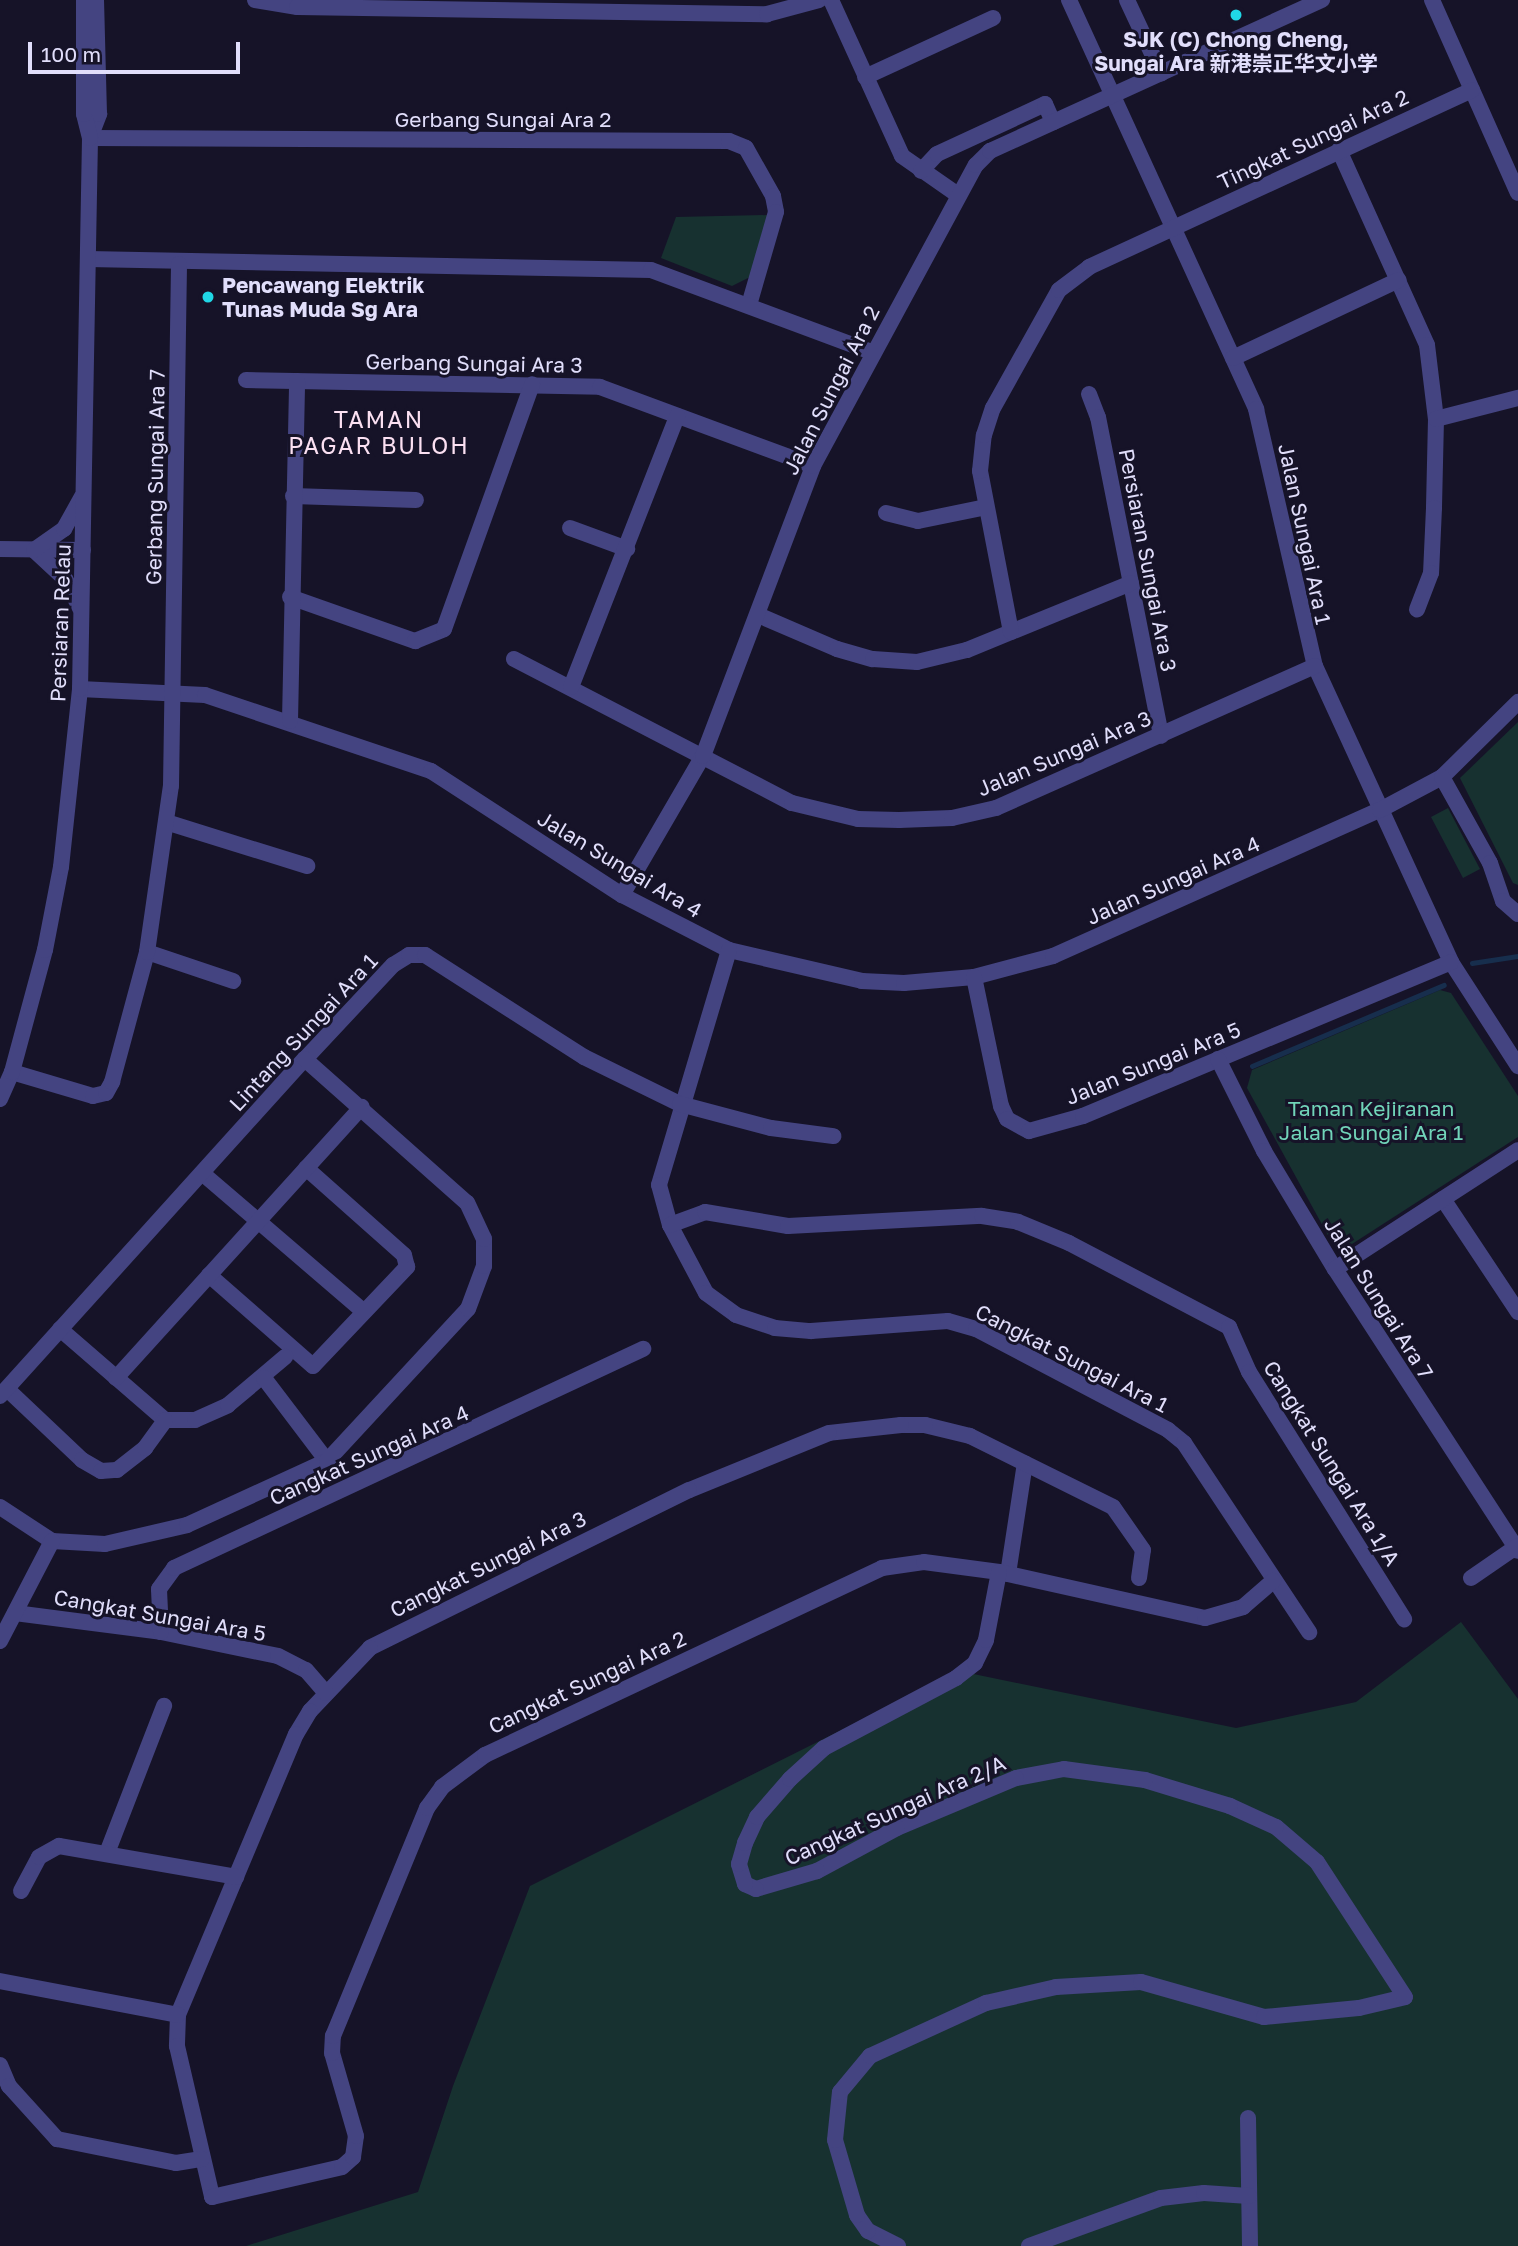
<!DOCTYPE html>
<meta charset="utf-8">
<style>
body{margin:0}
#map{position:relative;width:1518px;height:2246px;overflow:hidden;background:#161328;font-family:"Golos Text","Noto Sans SC",sans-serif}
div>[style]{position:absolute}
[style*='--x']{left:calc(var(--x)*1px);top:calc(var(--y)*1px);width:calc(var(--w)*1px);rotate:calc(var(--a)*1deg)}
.green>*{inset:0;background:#173130}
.stream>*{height:4.5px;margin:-2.25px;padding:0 2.25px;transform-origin:2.25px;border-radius:2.25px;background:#172e4d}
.minor>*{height:16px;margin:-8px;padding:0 8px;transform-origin:8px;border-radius:8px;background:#444481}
.dots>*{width:19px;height:19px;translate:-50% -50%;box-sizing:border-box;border:4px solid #161328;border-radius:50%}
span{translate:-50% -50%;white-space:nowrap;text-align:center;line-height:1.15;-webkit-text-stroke:6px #161328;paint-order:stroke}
.poi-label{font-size:21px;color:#e1defb;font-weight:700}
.left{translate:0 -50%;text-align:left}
.street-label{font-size:21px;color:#e1defb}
.park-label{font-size:21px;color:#71d4b9}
.neighbourhood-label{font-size:23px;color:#fbe0f2;letter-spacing:2px}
.scale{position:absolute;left:28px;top:42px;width:212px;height:32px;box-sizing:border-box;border:4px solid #e1defb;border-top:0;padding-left:9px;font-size:21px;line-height:24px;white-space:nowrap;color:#e1defb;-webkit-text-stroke:5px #161328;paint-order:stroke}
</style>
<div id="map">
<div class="green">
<div style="clip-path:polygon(768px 215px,750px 277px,732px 286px,661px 258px,676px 217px)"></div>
<div style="clip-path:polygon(1518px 722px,1518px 885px,1513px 883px,1460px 778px)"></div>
<div style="clip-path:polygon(1448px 808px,1480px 869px,1463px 878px,1431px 817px)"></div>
<div style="clip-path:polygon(1440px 990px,1451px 993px,1518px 1096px,1518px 1137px,1352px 1244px,1330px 1239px,1247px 1088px,1252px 1070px)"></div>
<div style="clip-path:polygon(1461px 1622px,1518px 1699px,1518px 2246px,246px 2246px,418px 2192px,453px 2086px,530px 1886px,959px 1671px,1236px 1728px,1356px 1702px)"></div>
</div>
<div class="stream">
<div style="--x:1472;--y:963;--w:47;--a:-8.7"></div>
<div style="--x:1252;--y:1066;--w:208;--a:-22.9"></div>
</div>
<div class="minor">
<div style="--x:255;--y:0;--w:43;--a:9.5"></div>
<div style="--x:297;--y:7;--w:470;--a:0.9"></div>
<div style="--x:767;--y:14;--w:54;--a:-15.1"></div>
<div style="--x:831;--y:0;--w:171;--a:65.5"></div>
<div style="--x:902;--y:156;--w:68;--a:34.9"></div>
<div style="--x:1069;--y:0;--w:450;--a:65.4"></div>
<div style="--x:1256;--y:409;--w:264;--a:77.1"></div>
<div style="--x:1315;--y:666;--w:326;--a:65.3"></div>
<div style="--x:1451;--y:962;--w:124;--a:57.2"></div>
<div style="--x:1127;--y:0;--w:81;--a:65"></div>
<div style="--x:1432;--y:0;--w:211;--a:66"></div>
<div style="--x:865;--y:77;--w:141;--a:-24.7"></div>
<div style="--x:90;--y:138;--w:639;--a:0.27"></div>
<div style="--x:729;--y:141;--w:18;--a:22"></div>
<div style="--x:746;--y:148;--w:55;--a:60.6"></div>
<div style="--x:773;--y:196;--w:16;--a:79"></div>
<div style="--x:776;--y:212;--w:97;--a:106.2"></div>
<div style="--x:90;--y:138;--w:26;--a:-69"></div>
<div style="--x:99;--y:114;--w:114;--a:-91.5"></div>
<div style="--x:1339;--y:150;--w:214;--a:65.7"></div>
<div style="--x:1427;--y:345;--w:75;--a:83.1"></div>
<div style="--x:1436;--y:419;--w:89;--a:91.3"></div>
<div style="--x:1434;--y:508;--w:65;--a:92.6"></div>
<div style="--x:1431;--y:573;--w:39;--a:111"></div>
<div style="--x:921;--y:171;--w:23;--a:-47"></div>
<div style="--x:937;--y:154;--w:119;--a:-24.8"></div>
<div style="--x:1045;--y:104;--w:20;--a:66"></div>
<div style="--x:88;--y:259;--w:563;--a:1.12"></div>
<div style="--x:651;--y:270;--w:236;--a:20.4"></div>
<div style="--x:1233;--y:358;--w:183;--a:-25.2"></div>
<div style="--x:246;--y:380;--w:354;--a:1.1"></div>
<div style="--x:600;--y:387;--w:227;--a:20.3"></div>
<div style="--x:1089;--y:394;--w:25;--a:69"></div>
<div style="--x:1098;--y:417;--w:325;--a:78.8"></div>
<div style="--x:1436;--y:419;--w:85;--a:-14.4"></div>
<div style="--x:293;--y:496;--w:123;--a:1.9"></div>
<div style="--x:886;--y:513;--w:33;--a:14"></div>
<div style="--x:918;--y:521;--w:69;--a:-11.6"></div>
<div style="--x:570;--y:528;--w:61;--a:20.2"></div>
<div style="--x:0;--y:549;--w:83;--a:0.7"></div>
<div style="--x:290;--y:597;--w:133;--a:19.4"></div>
<div style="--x:415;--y:641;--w:31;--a:-22"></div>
<div style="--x:444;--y:629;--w:260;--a:-70.2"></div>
<div style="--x:80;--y:608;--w:33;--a:-117"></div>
<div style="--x:65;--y:579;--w:42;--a:-136.9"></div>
<div style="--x:34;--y:550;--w:37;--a:-35"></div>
<div style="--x:64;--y:529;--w:37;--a:-61"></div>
<div style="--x:758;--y:615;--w:86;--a:23.3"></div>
<div style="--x:837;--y:649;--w:37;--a:16"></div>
<div style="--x:873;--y:659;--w:44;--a:3.9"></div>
<div style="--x:917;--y:662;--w:51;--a:-13.5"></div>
<div style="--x:967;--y:650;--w:177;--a:-22.2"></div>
<div style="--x:1011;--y:632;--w:164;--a:-100.9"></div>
<div style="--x:980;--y:471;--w:36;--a:-84"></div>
<div style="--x:984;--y:435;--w:28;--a:-72"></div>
<div style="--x:993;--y:408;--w:135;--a:-60.8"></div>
<div style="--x:1059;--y:290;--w:38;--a:-37"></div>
<div style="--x:1089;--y:267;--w:422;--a:-24.8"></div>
<div style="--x:514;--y:659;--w:313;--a:27.4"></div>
<div style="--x:792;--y:803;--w:68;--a:13.6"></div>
<div style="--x:858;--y:819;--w:41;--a:1.4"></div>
<div style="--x:899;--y:820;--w:53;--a:-2.2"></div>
<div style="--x:952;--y:818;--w:45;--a:-12.8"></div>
<div style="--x:996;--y:808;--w:349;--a:-24"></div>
<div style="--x:571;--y:687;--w:291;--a:-68.6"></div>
<div style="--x:80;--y:689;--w:125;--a:2.7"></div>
<div style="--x:205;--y:695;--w:238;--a:18.6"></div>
<div style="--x:431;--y:771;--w:228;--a:33"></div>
<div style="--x:622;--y:895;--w:120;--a:27.2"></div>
<div style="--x:729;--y:950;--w:137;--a:13.1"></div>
<div style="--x:862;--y:981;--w:42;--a:2.7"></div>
<div style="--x:904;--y:983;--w:70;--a:-4.9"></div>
<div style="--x:974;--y:977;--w:82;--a:-14.9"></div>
<div style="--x:1053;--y:956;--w:358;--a:-24.1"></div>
<div style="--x:1380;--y:810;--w:70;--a:-28"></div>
<div style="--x:1442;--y:777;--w:107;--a:-44.6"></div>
<div style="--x:290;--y:721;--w:340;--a:-88.8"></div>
<div style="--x:1442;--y:777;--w:98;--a:60.8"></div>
<div style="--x:1490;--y:863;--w:40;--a:71.1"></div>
<div style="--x:1503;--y:901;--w:20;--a:41"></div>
<div style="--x:166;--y:822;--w:148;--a:17.3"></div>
<div style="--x:622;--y:895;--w:161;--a:-59.8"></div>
<div style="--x:703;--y:756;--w:310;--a:-69.2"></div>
<div style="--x:813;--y:466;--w:342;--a:-61.6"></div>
<div style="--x:976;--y:165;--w:20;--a:-45"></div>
<div style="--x:990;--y:151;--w:365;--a:-24.5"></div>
<div style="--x:729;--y:950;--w:245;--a:106.6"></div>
<div style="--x:659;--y:1185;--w:41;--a:74.6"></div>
<div style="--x:670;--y:1225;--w:77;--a:62.1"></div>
<div style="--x:706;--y:1293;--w:37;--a:36"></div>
<div style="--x:736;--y:1315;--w:41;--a:18.4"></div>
<div style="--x:775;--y:1328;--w:36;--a:5"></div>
<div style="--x:811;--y:1331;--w:137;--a:-4.2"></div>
<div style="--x:948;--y:1321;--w:29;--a:16"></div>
<div style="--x:976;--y:1329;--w:217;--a:27.7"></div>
<div style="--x:1168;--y:1430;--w:21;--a:39"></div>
<div style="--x:1184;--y:1443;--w:227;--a:56.5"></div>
<div style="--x:147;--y:952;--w:91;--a:18.6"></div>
<div style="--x:974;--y:977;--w:132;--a:78.2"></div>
<div style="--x:1001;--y:1106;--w:14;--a:65"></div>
<div style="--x:1007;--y:1119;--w:25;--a:29"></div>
<div style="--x:1029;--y:1131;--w:56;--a:-15.5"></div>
<div style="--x:1083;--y:1116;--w:399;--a:-22.7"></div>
<div style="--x:1218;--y:1059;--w:103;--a:63.4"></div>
<div style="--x:1264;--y:1151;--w:138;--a:59"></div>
<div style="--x:1335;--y:1269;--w:336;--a:57"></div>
<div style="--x:12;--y:1072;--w:84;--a:16.5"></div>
<div style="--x:93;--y:1096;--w:13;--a:-13"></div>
<div style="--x:106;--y:1093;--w:13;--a:-61"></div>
<div style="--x:112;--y:1082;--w:135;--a:-74.9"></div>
<div style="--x:147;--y:952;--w:168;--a:-81.8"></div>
<div style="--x:171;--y:786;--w:522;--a:-89.12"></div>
<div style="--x:0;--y:1099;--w:30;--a:-66"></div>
<div style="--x:12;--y:1072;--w:126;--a:-74.9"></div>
<div style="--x:45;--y:950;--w:85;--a:-79.1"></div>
<div style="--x:61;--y:867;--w:179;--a:-83.9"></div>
<div style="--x:80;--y:689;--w:551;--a:-88.96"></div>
<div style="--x:90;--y:138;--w:25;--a:-104"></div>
<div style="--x:84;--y:114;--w:114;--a:-90"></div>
<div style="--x:202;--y:1173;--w:213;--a:40.6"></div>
<div style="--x:1443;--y:1199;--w:136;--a:56.4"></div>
<div style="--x:670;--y:1225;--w:37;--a:-20"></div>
<div style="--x:705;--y:1212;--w:84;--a:9.6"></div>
<div style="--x:788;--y:1226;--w:194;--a:-3"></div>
<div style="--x:982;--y:1216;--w:36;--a:9"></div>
<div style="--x:1018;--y:1222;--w:55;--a:22.4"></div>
<div style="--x:1069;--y:1243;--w:181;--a:27.7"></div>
<div style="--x:1229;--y:1327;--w:49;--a:66"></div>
<div style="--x:1249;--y:1372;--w:292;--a:57.9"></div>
<div style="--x:1335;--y:1269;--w:218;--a:-33"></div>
<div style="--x:209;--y:1275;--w:138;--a:41.2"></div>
<div style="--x:313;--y:1366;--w:137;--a:-46.5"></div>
<div style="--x:407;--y:1267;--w:12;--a:-104"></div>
<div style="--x:404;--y:1255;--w:131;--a:-138.4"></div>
<div style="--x:60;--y:1329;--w:139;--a:40.9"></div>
<div style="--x:165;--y:1420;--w:30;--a:0"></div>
<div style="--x:195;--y:1420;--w:36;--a:-24"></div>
<div style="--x:228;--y:1405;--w:75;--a:-40.1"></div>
<div style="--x:116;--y:1378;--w:366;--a:-47.8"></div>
<div style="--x:264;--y:1378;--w:104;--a:52.8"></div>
<div style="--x:7;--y:1389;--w:103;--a:43.4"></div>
<div style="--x:82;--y:1460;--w:22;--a:30"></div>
<div style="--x:101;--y:1471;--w:16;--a:-4"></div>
<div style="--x:117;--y:1470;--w:36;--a:-38"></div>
<div style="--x:145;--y:1448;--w:34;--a:-54"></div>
<div style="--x:0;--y:1396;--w:455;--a:-47.9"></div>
<div style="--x:305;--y:1059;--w:129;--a:-46.9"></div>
<div style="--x:393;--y:965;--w:19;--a:-32"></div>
<div style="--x:409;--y:955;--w:16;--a:0"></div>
<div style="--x:425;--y:955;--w:189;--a:32.7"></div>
<div style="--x:584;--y:1057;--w:107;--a:26.1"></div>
<div style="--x:680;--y:1104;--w:94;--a:14.8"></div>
<div style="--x:771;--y:1128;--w:63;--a:7.4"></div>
<div style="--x:0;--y:1507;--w:62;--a:33.2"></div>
<div style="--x:52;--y:1541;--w:53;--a:3.2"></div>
<div style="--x:105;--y:1544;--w:84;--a:-13"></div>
<div style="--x:187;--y:1525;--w:154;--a:-24.6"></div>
<div style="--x:327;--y:1461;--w:207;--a:-47.2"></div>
<div style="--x:468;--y:1309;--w:46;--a:-69.6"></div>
<div style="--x:484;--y:1266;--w:27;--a:-90"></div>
<div style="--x:484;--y:1239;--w:40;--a:-115"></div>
<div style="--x:467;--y:1203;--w:217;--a:-138.4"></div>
<div style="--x:1008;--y:1574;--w:112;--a:-81.3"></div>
<div style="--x:1139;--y:1578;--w:28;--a:-82"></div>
<div style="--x:1143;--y:1550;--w:52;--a:-124.9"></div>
<div style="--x:1113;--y:1507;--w:160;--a:-153.6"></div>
<div style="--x:970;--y:1436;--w:46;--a:-166.3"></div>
<div style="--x:925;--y:1425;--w:24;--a:180"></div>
<div style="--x:901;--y:1425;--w:72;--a:173.7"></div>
<div style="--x:829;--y:1433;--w:151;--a:157.8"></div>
<div style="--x:689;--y:1490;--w:356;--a:153.7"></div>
<div style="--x:370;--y:1648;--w:87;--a:133.6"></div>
<div style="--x:310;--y:1711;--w:27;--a:121"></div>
<div style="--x:296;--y:1734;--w:305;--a:112.8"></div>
<div style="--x:178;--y:2015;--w:31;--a:92"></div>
<div style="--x:177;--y:2046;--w:155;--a:76.9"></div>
<div style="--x:212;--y:2197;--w:133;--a:-13"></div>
<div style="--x:342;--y:2167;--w:15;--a:-42"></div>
<div style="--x:353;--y:2157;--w:21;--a:-82"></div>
<div style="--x:356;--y:2136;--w:86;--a:-106.1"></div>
<div style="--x:332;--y:2053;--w:17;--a:-87"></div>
<div style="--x:333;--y:2036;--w:247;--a:-67.6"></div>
<div style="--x:427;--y:1808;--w:26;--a:-54"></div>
<div style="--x:442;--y:1787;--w:54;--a:-36.7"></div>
<div style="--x:485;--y:1755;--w:439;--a:-25.2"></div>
<div style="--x:882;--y:1568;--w:42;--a:-8.1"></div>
<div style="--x:924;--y:1562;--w:76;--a:7.6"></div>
<div style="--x:999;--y:1572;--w:211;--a:12.6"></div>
<div style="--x:1205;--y:1618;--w:40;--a:-16"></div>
<div style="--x:1243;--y:1607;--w:40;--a:-41"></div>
<div style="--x:1471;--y:1578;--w:55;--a:-34.6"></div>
<div style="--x:15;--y:1613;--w:147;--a:7.4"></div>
<div style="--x:161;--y:1632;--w:119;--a:11.6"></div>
<div style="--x:278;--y:1656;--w:31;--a:27"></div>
<div style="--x:306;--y:1670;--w:30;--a:49"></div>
<div style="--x:161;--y:1632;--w:43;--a:-92.7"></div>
<div style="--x:159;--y:1589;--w:26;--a:-54"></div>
<div style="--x:174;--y:1568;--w:518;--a:-25.03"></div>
<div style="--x:0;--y:1641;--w:113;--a:-62.5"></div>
<div style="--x:107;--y:1853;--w:158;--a:-68.8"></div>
<div style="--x:21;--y:1891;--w:38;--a:-62"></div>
<div style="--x:39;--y:1857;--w:23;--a:-29"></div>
<div style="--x:59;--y:1846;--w:180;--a:9.9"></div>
<div style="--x:0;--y:1981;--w:181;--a:10.8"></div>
<div style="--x:0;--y:2065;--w:23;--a:67"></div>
<div style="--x:9;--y:2086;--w:72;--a:47.8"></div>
<div style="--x:57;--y:2139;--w:121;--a:11.4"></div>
<div style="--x:176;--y:2163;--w:26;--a:-9"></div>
<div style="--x:1248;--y:2118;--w:128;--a:89.1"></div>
<div style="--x:898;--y:2246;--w:34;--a:-153"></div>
<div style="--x:868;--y:2231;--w:19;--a:-125"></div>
<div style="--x:857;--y:2215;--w:78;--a:-106.3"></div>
<div style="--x:835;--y:2140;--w:48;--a:-84.1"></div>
<div style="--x:840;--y:2092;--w:47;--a:-50.2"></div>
<div style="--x:870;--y:2056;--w:128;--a:-24.6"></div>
<div style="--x:986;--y:2003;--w:72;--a:-12.9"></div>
<div style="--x:1056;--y:1987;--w:85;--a:-3.4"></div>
<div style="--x:1141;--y:1982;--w:128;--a:15.9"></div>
<div style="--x:1264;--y:2017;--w:95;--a:-5.4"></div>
<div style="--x:1359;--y:2008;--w:47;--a:-13.4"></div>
<div style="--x:1405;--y:1997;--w:161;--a:-123.1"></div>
<div style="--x:1317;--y:1862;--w:54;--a:-139.5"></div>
<div style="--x:1276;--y:1827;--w:51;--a:-155.5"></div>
<div style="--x:1230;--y:1806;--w:89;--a:-163"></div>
<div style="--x:1145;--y:1780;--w:82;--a:-172.3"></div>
<div style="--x:1064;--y:1769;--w:49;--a:169.4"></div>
<div style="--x:1016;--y:1778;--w:129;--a:157.2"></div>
<div style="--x:897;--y:1828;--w:91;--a:151.7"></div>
<div style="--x:817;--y:1871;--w:64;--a:163.6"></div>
<div style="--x:756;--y:1889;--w:12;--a:-156"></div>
<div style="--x:745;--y:1884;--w:21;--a:-107"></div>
<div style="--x:739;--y:1864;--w:22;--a:-74"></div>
<div style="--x:745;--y:1843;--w:29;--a:-65"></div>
<div style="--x:757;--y:1817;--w:50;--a:-49"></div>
<div style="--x:790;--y:1779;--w:46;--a:-42.4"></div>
<div style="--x:824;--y:1748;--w:149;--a:-27.9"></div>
<div style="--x:956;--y:1678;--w:24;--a:-38"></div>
<div style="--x:975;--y:1663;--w:25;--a:-64"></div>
<div style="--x:986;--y:1640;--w:69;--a:-79.2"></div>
<div style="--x:1029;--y:2246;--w:140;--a:-20"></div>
<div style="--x:1161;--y:2198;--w:43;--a:-6.6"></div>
<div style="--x:1204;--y:2193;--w:45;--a:3.8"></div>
</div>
<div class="dots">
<div style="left:1236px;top:15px;background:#20d7e6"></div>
<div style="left:208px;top:297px;background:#20d7e6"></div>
</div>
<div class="poi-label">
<span style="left:1236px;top:51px">SJK (C) Chong Cheng,<br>Sungai Ara 新港崇正华文小学</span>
<span class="left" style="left:222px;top:297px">Pencawang Elektrik<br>Tunas Muda Sg Ara</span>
</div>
<div class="street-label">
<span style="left:503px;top:119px">Gerbang Sungai Ara 2</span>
<span style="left:1313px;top:139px;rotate:-25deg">Tingkat Sungai Ara 2</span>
<span style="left:474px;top:363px;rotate:1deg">Gerbang Sungai Ara 3</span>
<span style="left:831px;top:390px;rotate:-63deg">Jalan Sungai Ara 2</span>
<span style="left:155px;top:477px;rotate:-89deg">Gerbang Sungai Ara 7</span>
<span style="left:1305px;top:534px;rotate:78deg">Jalan Sungai Ara 1</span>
<span style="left:1148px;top:560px;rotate:79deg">Persiaran Sungai Ara 3</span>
<span style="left:60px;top:623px;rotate:-88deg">Persiaran Relau</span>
<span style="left:1064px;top:753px;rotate:-23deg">Jalan Sungai Ara 3</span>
<span style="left:620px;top:864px;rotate:31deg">Jalan Sungai Ara 4</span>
<span style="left:1173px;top:880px;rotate:-24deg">Jalan Sungai Ara 4</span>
<span style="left:303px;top:1032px;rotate:-47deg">Lintang Sungai Ara 1</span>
<span style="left:1153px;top:1063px;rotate:-22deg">Jalan Sungai Ara 5</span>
<span style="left:1379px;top:1298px;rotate:58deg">Jalan Sungai Ara 7</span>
<span style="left:1072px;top:1358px;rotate:27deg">Cangkat Sungai Ara 1</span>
<span style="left:369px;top:1455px;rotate:-24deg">Cangkat Sungai Ara 4</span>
<span style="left:1332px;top:1463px;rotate:58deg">Cangkat Sungai Ara 1/A</span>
<span style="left:488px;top:1564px;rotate:-26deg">Cangkat Sungai Ara 3</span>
<span style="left:160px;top:1615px;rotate:10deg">Cangkat Sungai Ara 5</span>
<span style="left:587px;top:1682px;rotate:-25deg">Cangkat Sungai Ara 2</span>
<span style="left:895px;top:1810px;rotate:-24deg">Cangkat Sungai Ara 2/A</span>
</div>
<div class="park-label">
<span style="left:1371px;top:1120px">Taman Kejiranan<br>Jalan Sungai Ara 1</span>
</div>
<div class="neighbourhood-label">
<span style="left:379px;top:432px">TAMAN<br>PAGAR BULOH</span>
</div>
<div class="scale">100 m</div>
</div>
